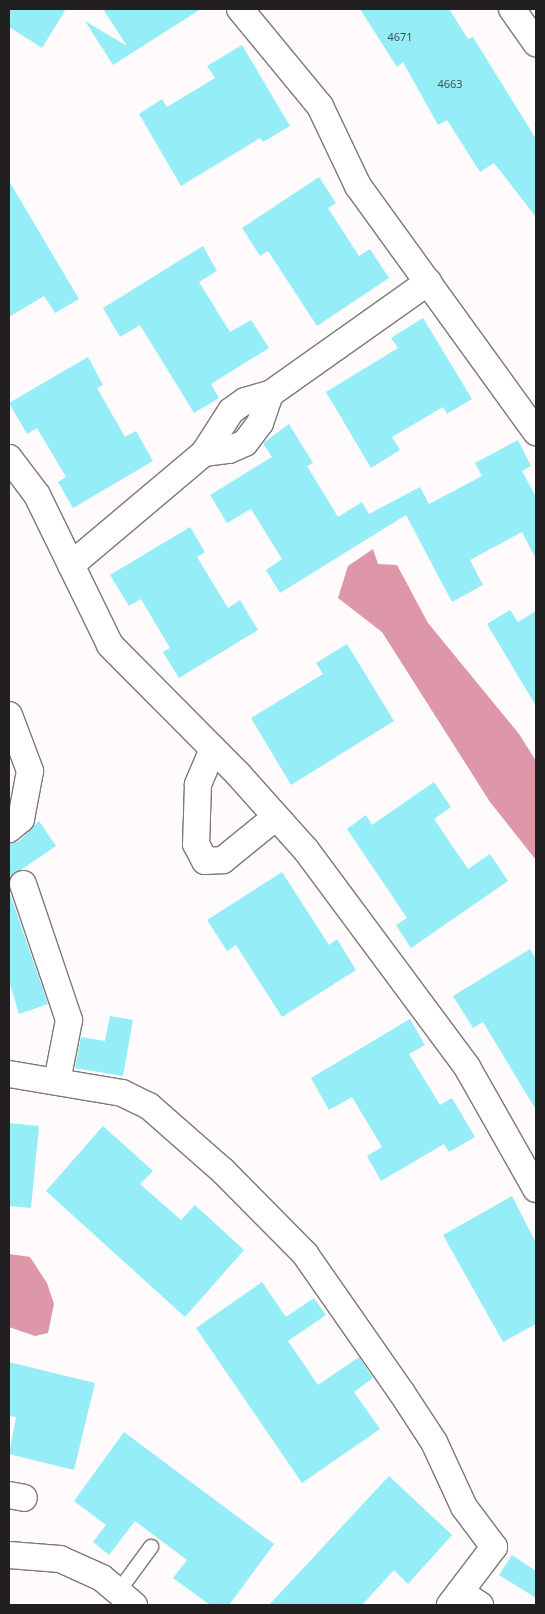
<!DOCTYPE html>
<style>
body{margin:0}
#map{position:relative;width:545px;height:1614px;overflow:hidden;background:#fffafb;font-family:"Noto Sans",sans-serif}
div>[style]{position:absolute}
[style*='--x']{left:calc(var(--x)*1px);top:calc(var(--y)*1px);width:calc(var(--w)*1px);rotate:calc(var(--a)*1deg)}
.water>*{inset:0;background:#dd97a8}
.building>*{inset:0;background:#95edf7}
.roads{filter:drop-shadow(1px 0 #7e7879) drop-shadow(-1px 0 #7e7879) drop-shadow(0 1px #7e7879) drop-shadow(0 -1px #7e7879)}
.lane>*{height:14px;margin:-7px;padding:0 7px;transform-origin:7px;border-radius:7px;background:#fff}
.street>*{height:26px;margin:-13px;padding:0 13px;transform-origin:13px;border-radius:13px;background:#fff}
span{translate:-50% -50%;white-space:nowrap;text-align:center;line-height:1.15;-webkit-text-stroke:5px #fff;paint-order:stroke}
.number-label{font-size:11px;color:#3f5256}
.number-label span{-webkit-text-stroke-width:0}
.frame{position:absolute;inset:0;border:10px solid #221f20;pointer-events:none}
</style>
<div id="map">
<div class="water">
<i style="clip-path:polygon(373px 549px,378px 564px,397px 565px,428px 623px,519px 734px,536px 761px,536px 860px,490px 802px,382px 632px,338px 598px,348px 566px)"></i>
<i style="clip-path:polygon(9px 1254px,30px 1257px,47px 1283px,54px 1304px,48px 1333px,35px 1336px,9px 1327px)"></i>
</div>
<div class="building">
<i style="clip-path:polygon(9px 9px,66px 9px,42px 48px,9px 27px)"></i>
<i style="clip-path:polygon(103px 9px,201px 9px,113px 65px,85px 21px,127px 46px)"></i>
<i style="clip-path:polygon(360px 9px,449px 9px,468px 39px,473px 37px,536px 139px,536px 217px,494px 163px,480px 172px,447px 120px,438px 125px,403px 62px,397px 67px)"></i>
<i style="clip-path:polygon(242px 45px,290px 126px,263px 142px,260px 138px,181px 186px,139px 114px,162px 99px,167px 107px,215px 78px,207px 66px)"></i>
<i style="clip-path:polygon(319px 177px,336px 203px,328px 208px,359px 256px,370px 249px,389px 278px,317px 326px,268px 251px,260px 256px,242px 228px)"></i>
<i style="clip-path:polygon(9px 181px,79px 299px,55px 313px,44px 296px,9px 317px)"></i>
<i style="clip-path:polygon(203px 246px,217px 271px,199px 282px,230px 332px,251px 320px,269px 348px,211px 384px,219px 398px,194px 413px,140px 325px,120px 337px,103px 308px)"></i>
<i style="clip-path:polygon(423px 318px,472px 399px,447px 414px,443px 407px,392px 437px,400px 450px,371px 468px,326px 392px,398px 348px,391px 338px)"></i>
<i style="clip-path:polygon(88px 357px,103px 385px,97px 388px,125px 437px,136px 431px,153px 461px,73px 508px,58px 482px,66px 477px,37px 428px,27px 434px,9px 403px)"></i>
<i style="clip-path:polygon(289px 424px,313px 463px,307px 466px,338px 517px,362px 502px,369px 514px,420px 487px,429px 504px,482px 476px,475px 463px,518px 440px,531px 466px,522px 471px,536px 497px,536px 559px,522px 532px,470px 560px,483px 585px,452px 602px,406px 515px,280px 593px,266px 570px,282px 559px,251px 509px,227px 523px,210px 495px,272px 457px,263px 443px)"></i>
<i style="clip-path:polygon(190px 527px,205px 552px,197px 557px,228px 608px,240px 600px,258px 630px,179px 678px,163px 652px,170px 648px,141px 599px,129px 606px,110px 575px)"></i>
<i style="clip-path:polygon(510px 610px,518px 622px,536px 611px,536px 706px,487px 624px)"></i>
<i style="clip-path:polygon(347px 644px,394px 721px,291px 785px,251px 718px,323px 674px,316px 663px)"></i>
<i style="clip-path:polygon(434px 782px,451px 807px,434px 819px,468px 869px,490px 854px,508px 881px,411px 948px,396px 925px,407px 918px,347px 829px,366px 815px,372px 825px)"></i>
<i style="clip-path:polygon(39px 821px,56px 846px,9px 878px,9px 844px,19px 841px)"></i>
<i style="clip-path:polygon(282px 872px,329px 945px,337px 939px,356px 970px,282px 1017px,236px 945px,227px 951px,207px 920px)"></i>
<i style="clip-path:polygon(9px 891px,48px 1004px,19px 1014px,9px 981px)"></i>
<i style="clip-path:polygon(530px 949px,536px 959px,536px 1110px,483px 1022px,473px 1028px,453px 996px)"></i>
<i style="clip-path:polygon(110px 1016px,133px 1020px,123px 1076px,75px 1068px,81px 1037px,105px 1041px)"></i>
<i style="clip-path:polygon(410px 1019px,425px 1045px,409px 1054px,440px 1105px,452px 1098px,475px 1137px,449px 1152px,444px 1144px,381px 1181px,367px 1156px,382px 1147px,352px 1097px,329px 1110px,311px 1078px)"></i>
<i style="clip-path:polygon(9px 1123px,39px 1126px,31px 1208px,9px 1206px)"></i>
<i style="clip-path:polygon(103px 1126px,153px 1171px,140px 1184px,181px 1220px,195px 1205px,244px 1250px,185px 1317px,46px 1191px)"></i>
<i style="clip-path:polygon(512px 1196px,536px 1243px,536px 1324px,503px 1342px,443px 1235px)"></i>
<i style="clip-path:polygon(262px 1282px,286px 1317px,314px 1298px,326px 1315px,288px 1341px,318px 1385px,359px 1357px,373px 1378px,354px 1392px,380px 1429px,302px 1483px,196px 1328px)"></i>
<i style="clip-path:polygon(9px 1362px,95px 1383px,74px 1470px,9px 1454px,16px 1417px,9px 1416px)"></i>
<i style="clip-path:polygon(124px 1432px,274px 1544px,229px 1605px,210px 1605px,173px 1578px,187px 1560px,135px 1521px,109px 1555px,93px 1542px,106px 1525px,74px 1501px)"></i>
<i style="clip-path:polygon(389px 1476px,452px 1535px,408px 1584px,394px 1570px,362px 1605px,269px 1605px)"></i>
<i style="clip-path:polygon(512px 1555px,536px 1571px,536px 1598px,499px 1575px)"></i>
</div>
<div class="roads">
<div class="lane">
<i style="--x:118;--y:1592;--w:56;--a:-53.7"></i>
</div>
<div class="street">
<i style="--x:240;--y:9;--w:126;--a:50.5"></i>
<i style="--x:320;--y:106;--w:89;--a:64.6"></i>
<i style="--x:358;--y:186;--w:304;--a:54.1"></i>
<i style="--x:512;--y:9;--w:42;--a:54.8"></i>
<i style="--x:204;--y:453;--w:25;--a:-7"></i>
<i style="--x:229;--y:450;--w:17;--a:-24"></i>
<i style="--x:245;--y:443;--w:25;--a:-53"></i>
<i style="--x:260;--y:423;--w:31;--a:-71"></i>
<i style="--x:9;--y:458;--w:46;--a:52.9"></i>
<i style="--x:37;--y:495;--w:167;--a:64"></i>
<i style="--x:110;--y:645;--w:182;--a:45.2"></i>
<i style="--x:238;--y:774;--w:102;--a:48.2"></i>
<i style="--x:306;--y:850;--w:270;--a:53.4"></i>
<i style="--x:467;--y:1067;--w:140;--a:60.5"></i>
<i style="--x:71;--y:565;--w:174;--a:-40.1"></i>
<i style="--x:204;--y:453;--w:50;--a:-57.3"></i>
<i style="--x:231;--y:411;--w:17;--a:-36"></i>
<i style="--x:245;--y:401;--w:26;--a:-16"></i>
<i style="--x:270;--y:394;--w:194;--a:-35.3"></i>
<i style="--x:9;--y:715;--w:60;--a:69.4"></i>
<i style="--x:30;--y:771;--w:49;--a:100.6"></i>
<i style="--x:21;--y:819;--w:16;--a:140"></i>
<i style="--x:213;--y:749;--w:39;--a:113"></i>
<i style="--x:198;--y:785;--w:59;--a:91.9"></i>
<i style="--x:196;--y:844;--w:19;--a:62"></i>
<i style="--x:205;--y:861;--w:18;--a:-3"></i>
<i style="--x:223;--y:860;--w:68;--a:-39.1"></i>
<i style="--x:23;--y:884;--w:144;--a:71.3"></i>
<i style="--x:69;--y:1020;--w:63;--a:101"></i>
<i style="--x:9;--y:1074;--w:115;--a:9.5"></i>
<i style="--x:122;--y:1093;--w:30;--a:26"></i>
<i style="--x:149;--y:1106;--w:98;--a:41.3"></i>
<i style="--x:223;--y:1171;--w:117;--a:45.3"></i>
<i style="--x:305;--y:1254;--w:169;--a:55.1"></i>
<i style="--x:402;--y:1393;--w:59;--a:56.9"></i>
<i style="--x:434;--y:1442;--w:72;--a:65.2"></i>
<i style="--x:464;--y:1507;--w:50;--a:53.1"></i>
<i style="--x:494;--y:1547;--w:73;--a:127.2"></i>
<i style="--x:9;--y:1495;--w:15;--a:11"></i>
<i style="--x:9;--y:1555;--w:51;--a:4.5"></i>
<i style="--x:60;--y:1559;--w:46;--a:24.3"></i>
<i style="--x:102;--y:1578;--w:42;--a:40.2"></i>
<i style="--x:460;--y:1592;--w:24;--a:33"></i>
</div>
</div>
<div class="number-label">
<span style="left:400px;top:37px">4671</span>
<span style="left:450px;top:84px">4663</span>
</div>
<div class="frame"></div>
</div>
